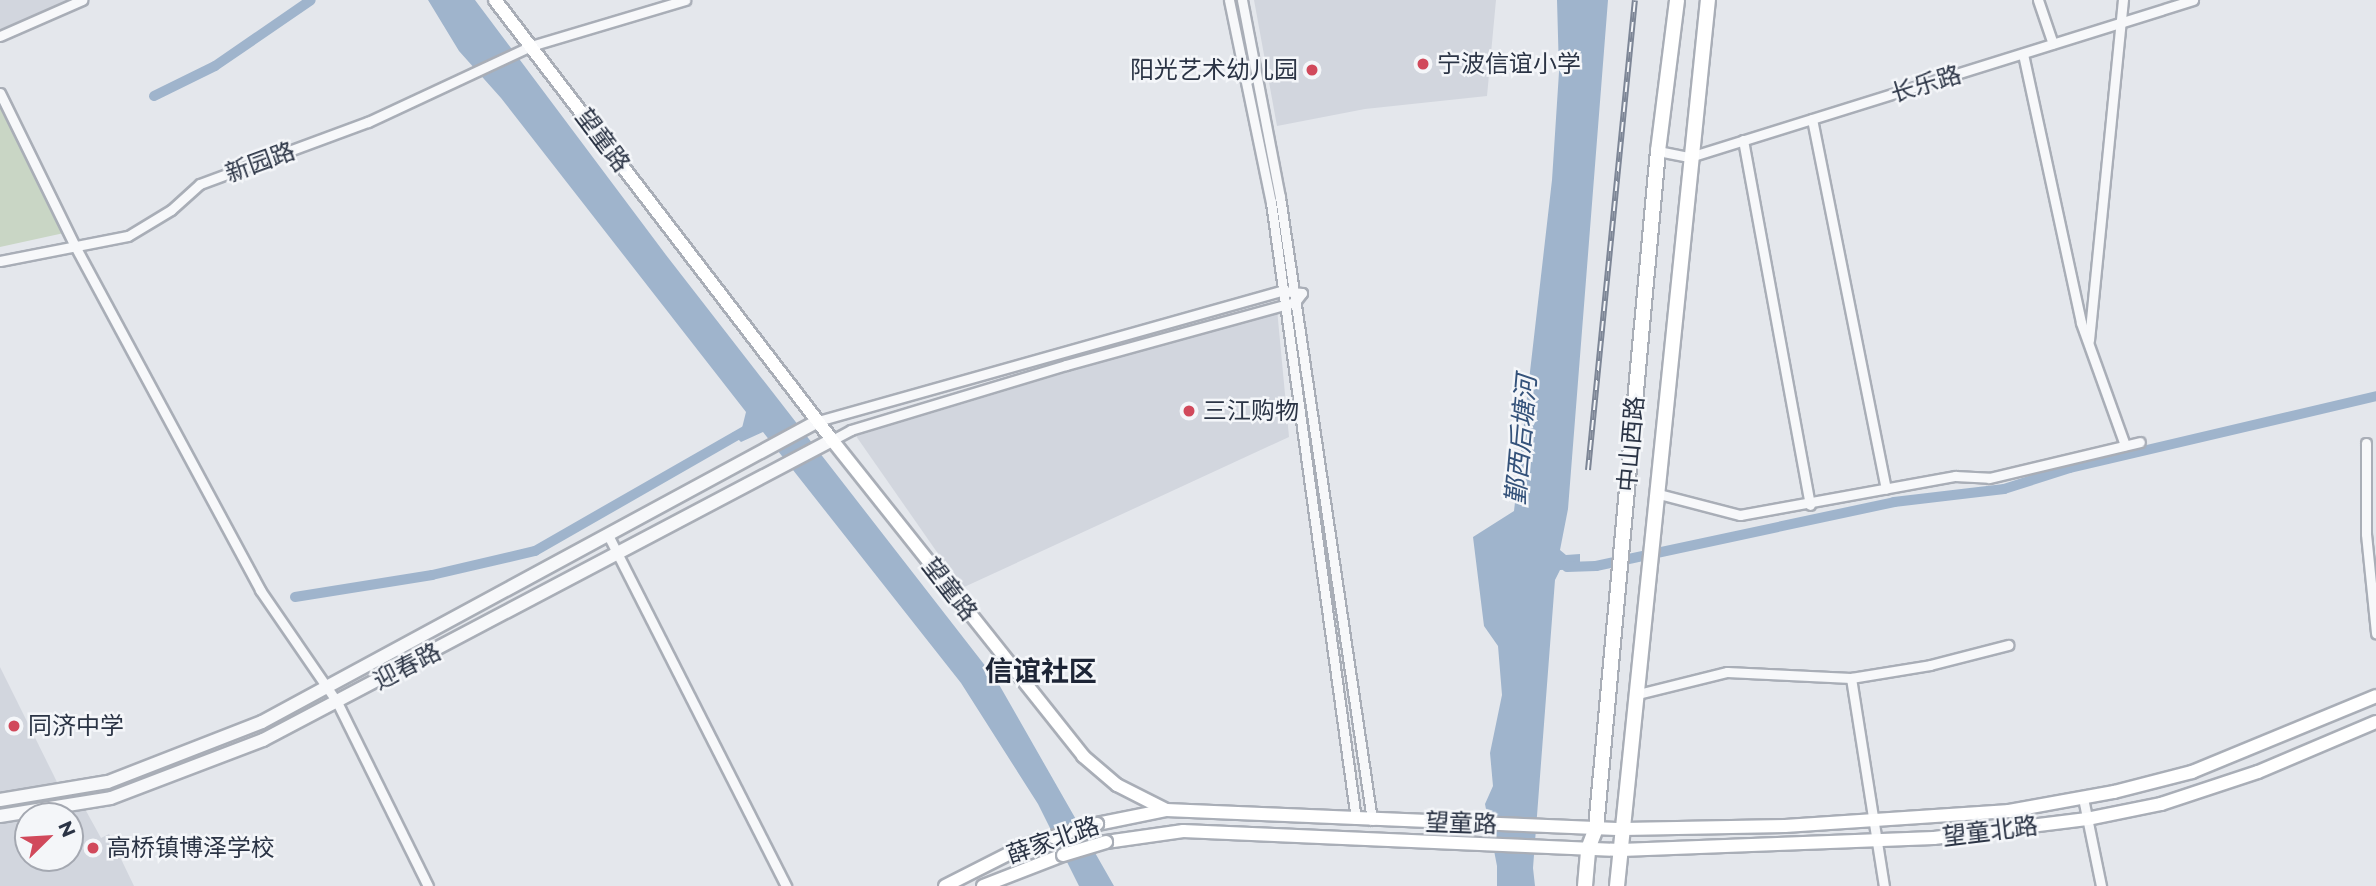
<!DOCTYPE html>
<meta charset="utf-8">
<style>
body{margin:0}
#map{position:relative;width:2376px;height:886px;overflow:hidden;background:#e4e7ec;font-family:Montserrat,"Noto Sans SC",sans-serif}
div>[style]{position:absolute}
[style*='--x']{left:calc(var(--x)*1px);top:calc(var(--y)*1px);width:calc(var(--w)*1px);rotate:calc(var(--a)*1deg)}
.built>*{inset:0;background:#d2d6de}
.green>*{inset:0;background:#c9d6c5}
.water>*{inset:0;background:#9fb4cc}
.canal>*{height:10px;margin:-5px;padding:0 5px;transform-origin:5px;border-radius:5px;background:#9fb4cc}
.roads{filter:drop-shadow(2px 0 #a9aeb7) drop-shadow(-2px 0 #a9aeb7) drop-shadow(0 2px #a9aeb7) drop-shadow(0 -2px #a9aeb7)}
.minor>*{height:9px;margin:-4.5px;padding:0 4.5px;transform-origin:4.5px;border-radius:4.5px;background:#f7f8fa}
.tertiary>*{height:12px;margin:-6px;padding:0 6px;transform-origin:6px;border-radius:6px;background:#f7f8fa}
.secondary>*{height:12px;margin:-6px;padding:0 6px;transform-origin:6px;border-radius:6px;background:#fff}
.primary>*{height:14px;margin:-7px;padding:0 7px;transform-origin:7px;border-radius:7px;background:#fff}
.rail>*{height:6px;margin-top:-3px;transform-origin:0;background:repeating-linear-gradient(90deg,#f4f6f9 0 10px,#7d8696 0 20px);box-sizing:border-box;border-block:2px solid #7d8696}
.bridges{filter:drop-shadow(2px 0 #a9aeb7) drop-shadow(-2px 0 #a9aeb7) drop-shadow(0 2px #a9aeb7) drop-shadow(0 -2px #a9aeb7)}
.secondary-bridge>*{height:12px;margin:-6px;padding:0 6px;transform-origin:6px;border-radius:6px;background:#fff}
.dots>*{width:19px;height:19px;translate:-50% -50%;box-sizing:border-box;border:4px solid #f4f6f9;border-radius:50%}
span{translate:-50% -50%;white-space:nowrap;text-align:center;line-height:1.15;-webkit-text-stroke:5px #f4f6f9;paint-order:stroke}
.poi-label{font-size:24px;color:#2b3445}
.left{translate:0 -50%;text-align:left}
.right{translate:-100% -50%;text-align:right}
.street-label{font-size:24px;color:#2b3445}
.water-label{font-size:26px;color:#34527a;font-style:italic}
.quarter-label{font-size:28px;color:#1d2536;font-weight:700}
.north{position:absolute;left:14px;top:802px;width:70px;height:70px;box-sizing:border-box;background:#f4f6f9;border:2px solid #a4a8b1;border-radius:50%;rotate:66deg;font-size:19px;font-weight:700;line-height:28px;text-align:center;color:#2b3445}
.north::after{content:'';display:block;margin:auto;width:24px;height:32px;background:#d1495b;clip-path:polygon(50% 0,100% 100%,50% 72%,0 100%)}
</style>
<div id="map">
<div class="built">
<i style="clip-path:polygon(0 0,69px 0,70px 1px,0 30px)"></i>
<i style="clip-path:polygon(1254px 0,1496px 0,1487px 96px,1365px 109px,1277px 126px)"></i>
<i style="clip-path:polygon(1277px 309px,1289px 437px,962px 588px,856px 436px)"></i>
<i style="clip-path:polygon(0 667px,58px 784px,0 795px)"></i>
<i style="clip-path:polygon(85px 809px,101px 838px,109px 834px,134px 886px,0 886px,0 823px,28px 819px,28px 858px,70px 858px,70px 816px,43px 816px)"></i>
</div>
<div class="green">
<i style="clip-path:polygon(0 101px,64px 233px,0 247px)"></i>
</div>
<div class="water">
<i style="clip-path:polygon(428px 0,475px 0,666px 255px,997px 681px,1114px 886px,1079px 886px,1038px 804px,961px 683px,763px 432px,741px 442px,732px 433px,742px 428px,746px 412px,501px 98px,459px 51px)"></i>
<i style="clip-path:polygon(1557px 0,1608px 0,1568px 509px,1560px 550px,1566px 555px,1580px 554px,1580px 569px,1560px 570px,1555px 580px,1533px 868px,1535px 886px,1497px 886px,1497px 866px,1485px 804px,1493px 786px,1490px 753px,1502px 695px,1498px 646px,1484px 626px,1473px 537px,1514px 511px,1552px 180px,1559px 72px)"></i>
</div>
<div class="canal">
<i style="--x:154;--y:96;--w:68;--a:-26.2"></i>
<i style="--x:215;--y:66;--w:116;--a:-34.5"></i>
<i style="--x:1567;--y:567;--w:29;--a:-2"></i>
<i style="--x:1596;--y:566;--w:305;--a:-12.1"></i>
<i style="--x:1894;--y:502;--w:111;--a:-6.7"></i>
<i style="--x:2004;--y:489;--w:69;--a:-17.7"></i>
<i style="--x:2070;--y:468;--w:314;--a:-13.2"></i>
<i style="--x:295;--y:597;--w:139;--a:-9.1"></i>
<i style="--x:432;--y:575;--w:106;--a:-13.1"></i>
<i style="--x:535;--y:551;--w:243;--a:-29.8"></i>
</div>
<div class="roads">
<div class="minor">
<i style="--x:1229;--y:0;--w:206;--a:78.3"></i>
<i style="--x:1271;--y:202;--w:623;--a:82.16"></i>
<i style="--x:1242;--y:0;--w:201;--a:79.1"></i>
<i style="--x:1280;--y:197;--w:630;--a:81.6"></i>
<i style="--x:2038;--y:0;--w:46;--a:71.2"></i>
<i style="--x:0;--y:36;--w:90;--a:-23.7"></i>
<i style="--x:2023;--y:54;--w:275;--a:77.8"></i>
<i style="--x:2081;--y:323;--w:130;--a:70.2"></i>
<i style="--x:0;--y:93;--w:170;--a:63.9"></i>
<i style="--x:75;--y:246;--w:391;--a:61.7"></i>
<i style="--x:260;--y:590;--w:136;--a:55.5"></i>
<i style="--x:337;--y:702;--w:205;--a:63.7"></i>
<i style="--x:1812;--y:119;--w:377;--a:78.7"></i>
<i style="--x:1743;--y:140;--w:371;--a:79.6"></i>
<i style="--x:1658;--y:151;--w:33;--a:11"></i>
<i style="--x:1690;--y:157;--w:527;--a:-17.33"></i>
<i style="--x:0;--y:261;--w:130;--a:-11.1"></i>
<i style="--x:128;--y:236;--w:50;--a:-31.2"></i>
<i style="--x:171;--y:210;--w:39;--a:-42"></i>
<i style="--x:200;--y:184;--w:179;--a:-20.3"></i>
<i style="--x:368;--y:122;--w:180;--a:-25"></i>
<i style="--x:531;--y:46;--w:161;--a:-16.6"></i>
<i style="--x:2089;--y:340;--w:342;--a:-84.3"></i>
<i style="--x:818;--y:421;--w:482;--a:-15.7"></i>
<i style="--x:1282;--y:291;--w:20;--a:6"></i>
<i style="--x:1302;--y:293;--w:11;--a:128"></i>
<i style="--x:1295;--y:302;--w:238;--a:164.6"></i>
<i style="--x:1066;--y:365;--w:225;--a:163.2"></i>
<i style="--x:851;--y:430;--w:21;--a:152"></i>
<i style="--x:2366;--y:443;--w:91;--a:90"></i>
<i style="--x:2366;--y:534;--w:100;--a:84.2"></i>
<i style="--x:1655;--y:493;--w:88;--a:14.5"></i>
<i style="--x:1740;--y:515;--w:219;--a:-10.3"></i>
<i style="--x:1955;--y:476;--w:34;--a:3"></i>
<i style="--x:1989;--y:478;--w:155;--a:-13.4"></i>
<i style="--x:608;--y:535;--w:394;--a:63.1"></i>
<i style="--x:1851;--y:678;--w:211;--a:81"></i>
<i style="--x:1634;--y:695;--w:96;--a:-13.9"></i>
<i style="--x:1727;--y:672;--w:124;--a:2.8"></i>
<i style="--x:1851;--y:678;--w:80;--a:-9.3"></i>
<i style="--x:1930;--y:665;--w:81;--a:-14.4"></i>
<i style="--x:2083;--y:798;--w:90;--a:78.4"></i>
</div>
<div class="tertiary">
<i style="--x:0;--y:800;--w:109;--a:-9.5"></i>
<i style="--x:108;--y:782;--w:165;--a:-21.3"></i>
<i style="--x:262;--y:722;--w:632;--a:-28.43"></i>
<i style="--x:0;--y:816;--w:112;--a:-9.2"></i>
<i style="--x:111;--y:798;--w:163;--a:-20.9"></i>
<i style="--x:263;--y:740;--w:643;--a:-27.8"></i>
</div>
<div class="secondary">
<i style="--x:495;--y:0;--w:554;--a:52.55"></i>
<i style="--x:832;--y:440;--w:404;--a:51.5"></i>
<i style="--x:1083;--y:756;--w:45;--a:40.5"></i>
<i style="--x:1117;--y:785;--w:55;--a:27"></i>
<i style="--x:1166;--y:810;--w:457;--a:2.4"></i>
<i style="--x:1623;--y:829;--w:162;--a:-1.1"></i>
<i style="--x:1785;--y:826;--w:225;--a:-3.8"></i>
<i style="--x:2009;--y:811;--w:107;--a:-10.3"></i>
<i style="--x:2114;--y:792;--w:81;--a:-14.4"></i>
<i style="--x:2192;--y:772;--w:199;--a:-22.4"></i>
<i style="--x:1097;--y:824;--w:70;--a:-11.5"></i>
<i style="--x:1106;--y:842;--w:78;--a:-8.1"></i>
<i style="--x:1183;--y:831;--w:438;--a:2.5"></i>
<i style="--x:1621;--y:850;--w:313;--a:-2.2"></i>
<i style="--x:1934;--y:838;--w:154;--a:-7.1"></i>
<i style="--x:2087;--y:819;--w:76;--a:-11.5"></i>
<i style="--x:2161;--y:804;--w:102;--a:-18.3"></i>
<i style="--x:2258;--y:772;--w:128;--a:-23"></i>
<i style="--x:945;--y:886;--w:91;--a:-26.8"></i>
<i style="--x:1026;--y:845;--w:28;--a:-17"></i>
<i style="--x:983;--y:886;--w:86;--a:-21.2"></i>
</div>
<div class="primary">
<i style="--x:1585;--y:886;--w:37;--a:-85"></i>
<i style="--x:1588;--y:849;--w:22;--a:-69"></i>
<i style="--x:1596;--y:828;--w:680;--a:-84.77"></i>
<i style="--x:1658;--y:151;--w:152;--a:-82.8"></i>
<i style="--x:1617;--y:886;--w:891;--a:-84.14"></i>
</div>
</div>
<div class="rail">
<i style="--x:1588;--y:470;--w:472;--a:-84.3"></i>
</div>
<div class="bridges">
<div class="secondary-bridge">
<i style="--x:1053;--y:837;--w:46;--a:-16.5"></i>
<i style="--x:1063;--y:855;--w:45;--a:-16.8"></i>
</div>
</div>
<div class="dots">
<i style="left:1423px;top:64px;background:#d1495b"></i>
<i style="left:1312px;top:70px;background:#d1495b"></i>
<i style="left:1189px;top:411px;background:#d1495b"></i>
<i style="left:14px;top:726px;background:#d1495b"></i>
<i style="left:93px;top:848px;background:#d1495b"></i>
</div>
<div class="poi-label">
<span class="left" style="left:1437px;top:64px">宁波信谊小学</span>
<span class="right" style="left:1298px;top:70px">阳光艺术幼儿园</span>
<span class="left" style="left:1203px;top:411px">三江购物</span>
<span class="left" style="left:28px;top:726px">同济中学</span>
<span class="left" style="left:107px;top:848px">高桥镇博泽学校</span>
</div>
<div class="street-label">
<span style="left:1926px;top:84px;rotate:-17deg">长乐路</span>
<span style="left:603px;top:140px;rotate:53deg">望童路</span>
<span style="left:260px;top:162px;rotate:-20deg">新园路</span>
<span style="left:1631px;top:444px;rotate:-85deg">中山西路</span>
<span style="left:950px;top:589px;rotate:52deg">望童路</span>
<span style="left:407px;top:666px;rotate:-27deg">迎春路</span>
<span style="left:1461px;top:823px;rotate:2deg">望童路</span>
<span style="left:1990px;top:831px;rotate:-7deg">望童北路</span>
<span style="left:1053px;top:840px;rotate:-19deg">薛家北路</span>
</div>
<div class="water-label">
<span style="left:1522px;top:440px;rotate:-85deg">鄞西后塘河</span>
</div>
<div class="quarter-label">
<span style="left:1041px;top:671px">信谊社区</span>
</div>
<div class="north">N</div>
</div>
